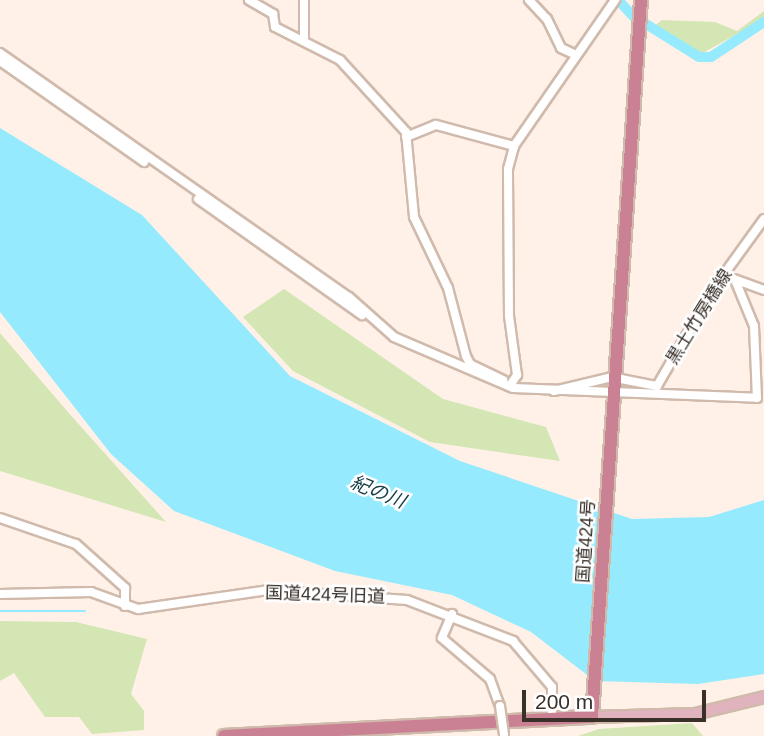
<!DOCTYPE html>
<meta charset="utf-8">
<style>
body{margin:0}
#map{position:relative;width:764px;height:736px;overflow:hidden;background:#fff1e8;font-family:Helvetica,"Noto Sans JP",sans-serif}
div>[style]{position:absolute}
[style*='--x']{left:calc(var(--x)*1px);top:calc(var(--y)*1px);width:calc(var(--w)*1px);rotate:calc(var(--a)*1deg)}
.green>*{inset:0;background:#d3e6b4}
.water>*{inset:0;background:#96eafe}
.stream>*{height:2px;margin:-1px;padding:0 1px;transform-origin:1px;border-radius:1px;background:#96eafe}
.river>*{height:10px;margin:-5px;padding:0 5px;transform-origin:5px;border-radius:5px;background:#96eafe}
.roads{filter:drop-shadow(2px 0 #d0baac) drop-shadow(-2px 0 #d0baac) drop-shadow(0 2px #d0baac) drop-shadow(0 -2px #d0baac)}
.minor>*{height:8px;margin:-4px;padding:0 4px;transform-origin:4px;border-radius:4px;background:#fff}
.major>*{height:10px;margin:-5px;padding:0 5px;transform-origin:5px;border-radius:5px;background:#e0b3bf}
.highway>*{height:12px;margin:-6px;padding:0 6px;transform-origin:6px;border-radius:6px;background:#cb8194}
.bridges{filter:drop-shadow(2px 0 #d0baac) drop-shadow(-2px 0 #d0baac) drop-shadow(0 2px #d0baac) drop-shadow(0 -2px #d0baac)}
.minor-bridge>*{height:8px;margin:-4px;padding:0 4px;transform-origin:4px;border-radius:4px;background:#fff}
span{translate:-50% -50%;white-space:nowrap;text-align:center;line-height:1.15;-webkit-text-stroke:5px #fff;paint-order:stroke}
.street-label{font-size:18px;color:#39302a}
.water-label{font-size:19px;color:#163e46;font-style:italic}
.scale{position:absolute;left:522px;top:690px;width:184px;height:32px;box-sizing:border-box;border:4px solid #39302a;border-top:0;padding-left:9px;font-size:21px;line-height:24px;white-space:nowrap;color:#39302a;-webkit-text-stroke:5px #fff;paint-order:stroke}
</style>
<div id="map">
<div class="green">
<i style="clip-path:polygon(764px 11px,764px 19px,701px 54px,654px 26px,662px 20px,715px 22px,737px 31px)"></i>
<i style="clip-path:polygon(284px 289px,443px 399px,546px 427px,560px 461px,430px 442px,293px 371px,243px 317px)"></i>
<i style="clip-path:polygon(0 333px,67px 411px,166px 522px,0 471px)"></i>
<i style="clip-path:polygon(0 621px,76px 622px,147px 639px,131px 694px,144px 711px,144px 730px,92px 734px,79px 717px,45px 717px,14px 673px,0 681px)"></i>
<i style="clip-path:polygon(692px 723px,703px 736px,578px 736px,599px 729px)"></i>
</div>
<div class="water">
<i style="clip-path:polygon(0 128px,142px 215px,290px 376px,460px 461px,632px 519px,709px 517px,764px 500px,764px 674px,698px 684px,595px 681px,531px 632px,452px 595px,335px 571px,174px 511px,111px 454px,0 312px)"></i>
</div>
<div class="stream">
<i style="--x:0;--y:611;--w:85;--a:0"></i>
</div>
<div class="river">
<i style="--x:618;--y:0;--w:22;--a:47"></i>
<i style="--x:646;--y:24;--w:62;--a:31.9"></i>
<i style="--x:699;--y:57;--w:12;--a:0"></i>
<i style="--x:711;--y:57;--w:64;--a:-33.4"></i>
</div>
<div class="roads">
<div class="minor">
<i style="--x:249;--y:0;--w:28;--a:30"></i>
<i style="--x:273;--y:14;--w:13;--a:81"></i>
<i style="--x:275;--y:27;--w:73;--a:26.9"></i>
<i style="--x:340;--y:60;--w:98;--a:47.5"></i>
<i style="--x:406;--y:132;--w:85;--a:84.6"></i>
<i style="--x:414;--y:217;--w:79;--a:64.4"></i>
<i style="--x:448;--y:288;--w:70;--a:75.2"></i>
<i style="--x:466;--y:356;--w:9;--a:63"></i>
<i style="--x:470;--y:364;--w:37;--a:26"></i>
<i style="--x:529;--y:0;--w:26;--a:47"></i>
<i style="--x:547;--y:19;--w:32;--a:64"></i>
<i style="--x:561;--y:48;--w:14;--a:25"></i>
<i style="--x:304;--y:38;--w:38;--a:-90"></i>
<i style="--x:0;--y:53;--w:426;--a:35"></i>
<i style="--x:349;--y:297;--w:60;--a:41.6"></i>
<i style="--x:394;--y:337;--w:129;--a:23.2"></i>
<i style="--x:513;--y:388;--w:244;--a:2.3"></i>
<i style="--x:757;--y:398;--w:72;--a:-92.4"></i>
<i style="--x:754;--y:326;--w:50;--a:-112.4"></i>
<i style="--x:0;--y:61;--w:176;--a:35"></i>
<i style="--x:406;--y:137;--w:32;--a:-22"></i>
<i style="--x:436;--y:125;--w:81;--a:15.1"></i>
<i style="--x:198;--y:199;--w:201;--a:35.3"></i>
<i style="--x:734;--y:279;--w:32;--a:20"></i>
<i style="--x:621;--y:379;--w:37;--a:11"></i>
<i style="--x:511;--y:384;--w:11;--a:-56"></i>
<i style="--x:517;--y:375;--w:60;--a:-97.7"></i>
<i style="--x:509;--y:316;--w:147;--a:-90.4"></i>
<i style="--x:508;--y:169;--w:24;--a:-75"></i>
<i style="--x:514;--y:146;--w:178;--a:-55.3"></i>
<i style="--x:657;--y:386;--w:113;--a:-59.8"></i>
<i style="--x:714;--y:288;--w:85;--a:-54.1"></i>
<i style="--x:554;--y:391;--w:56;--a:-13.5"></i>
<i style="--x:0;--y:518;--w:80;--a:18.9"></i>
<i style="--x:76;--y:544;--w:66;--a:41.9"></i>
<i style="--x:125;--y:588;--w:18;--a:90"></i>
<i style="--x:0;--y:594;--w:91;--a:-1.3"></i>
<i style="--x:91;--y:592;--w:50;--a:19.9"></i>
<i style="--x:138;--y:609;--w:131;--a:-8.3"></i>
<i style="--x:268;--y:590;--w:139;--a:4.1"></i>
<i style="--x:407;--y:600;--w:114;--a:21.1"></i>
<i style="--x:513;--y:641;--w:60;--a:49.7"></i>
<i style="--x:552;--y:687;--w:31;--a:90"></i>
<i style="--x:452;--y:614;--w:26;--a:113"></i>
<i style="--x:442;--y:638;--w:63;--a:40.5"></i>
<i style="--x:490;--y:679;--w:29;--a:70"></i>
</div>
<div class="major">
<i style="--x:592;--y:717;--w:103;--a:-1.7"></i>
<i style="--x:695;--y:714;--w:71;--a:-13.8"></i>
</div>
<div class="highway">
<i style="--x:224;--y:736;--w:368;--a:-3"></i>
<i style="--x:592;--y:717;--w:719;--a:-86.09"></i>
</div>
</div>
<div class="bridges">
<div class="minor-bridge">
<i style="--x:500;--y:706;--w:29;--a:82"></i>
</div>
</div>
<div class="street-label">
<span style="left:699px;top:317px;rotate:-58deg">黒土竹房橋線</span>
<span style="left:586px;top:541px;rotate:-86deg">国道424号</span>
<span style="left:325px;top:595px;rotate:2deg">国道424号旧道</span>
</div>
<div class="water-label">
<span style="left:378px;top:492px;rotate:22deg">紀の川</span>
</div>
<div class="scale">200 m</div>
</div>
